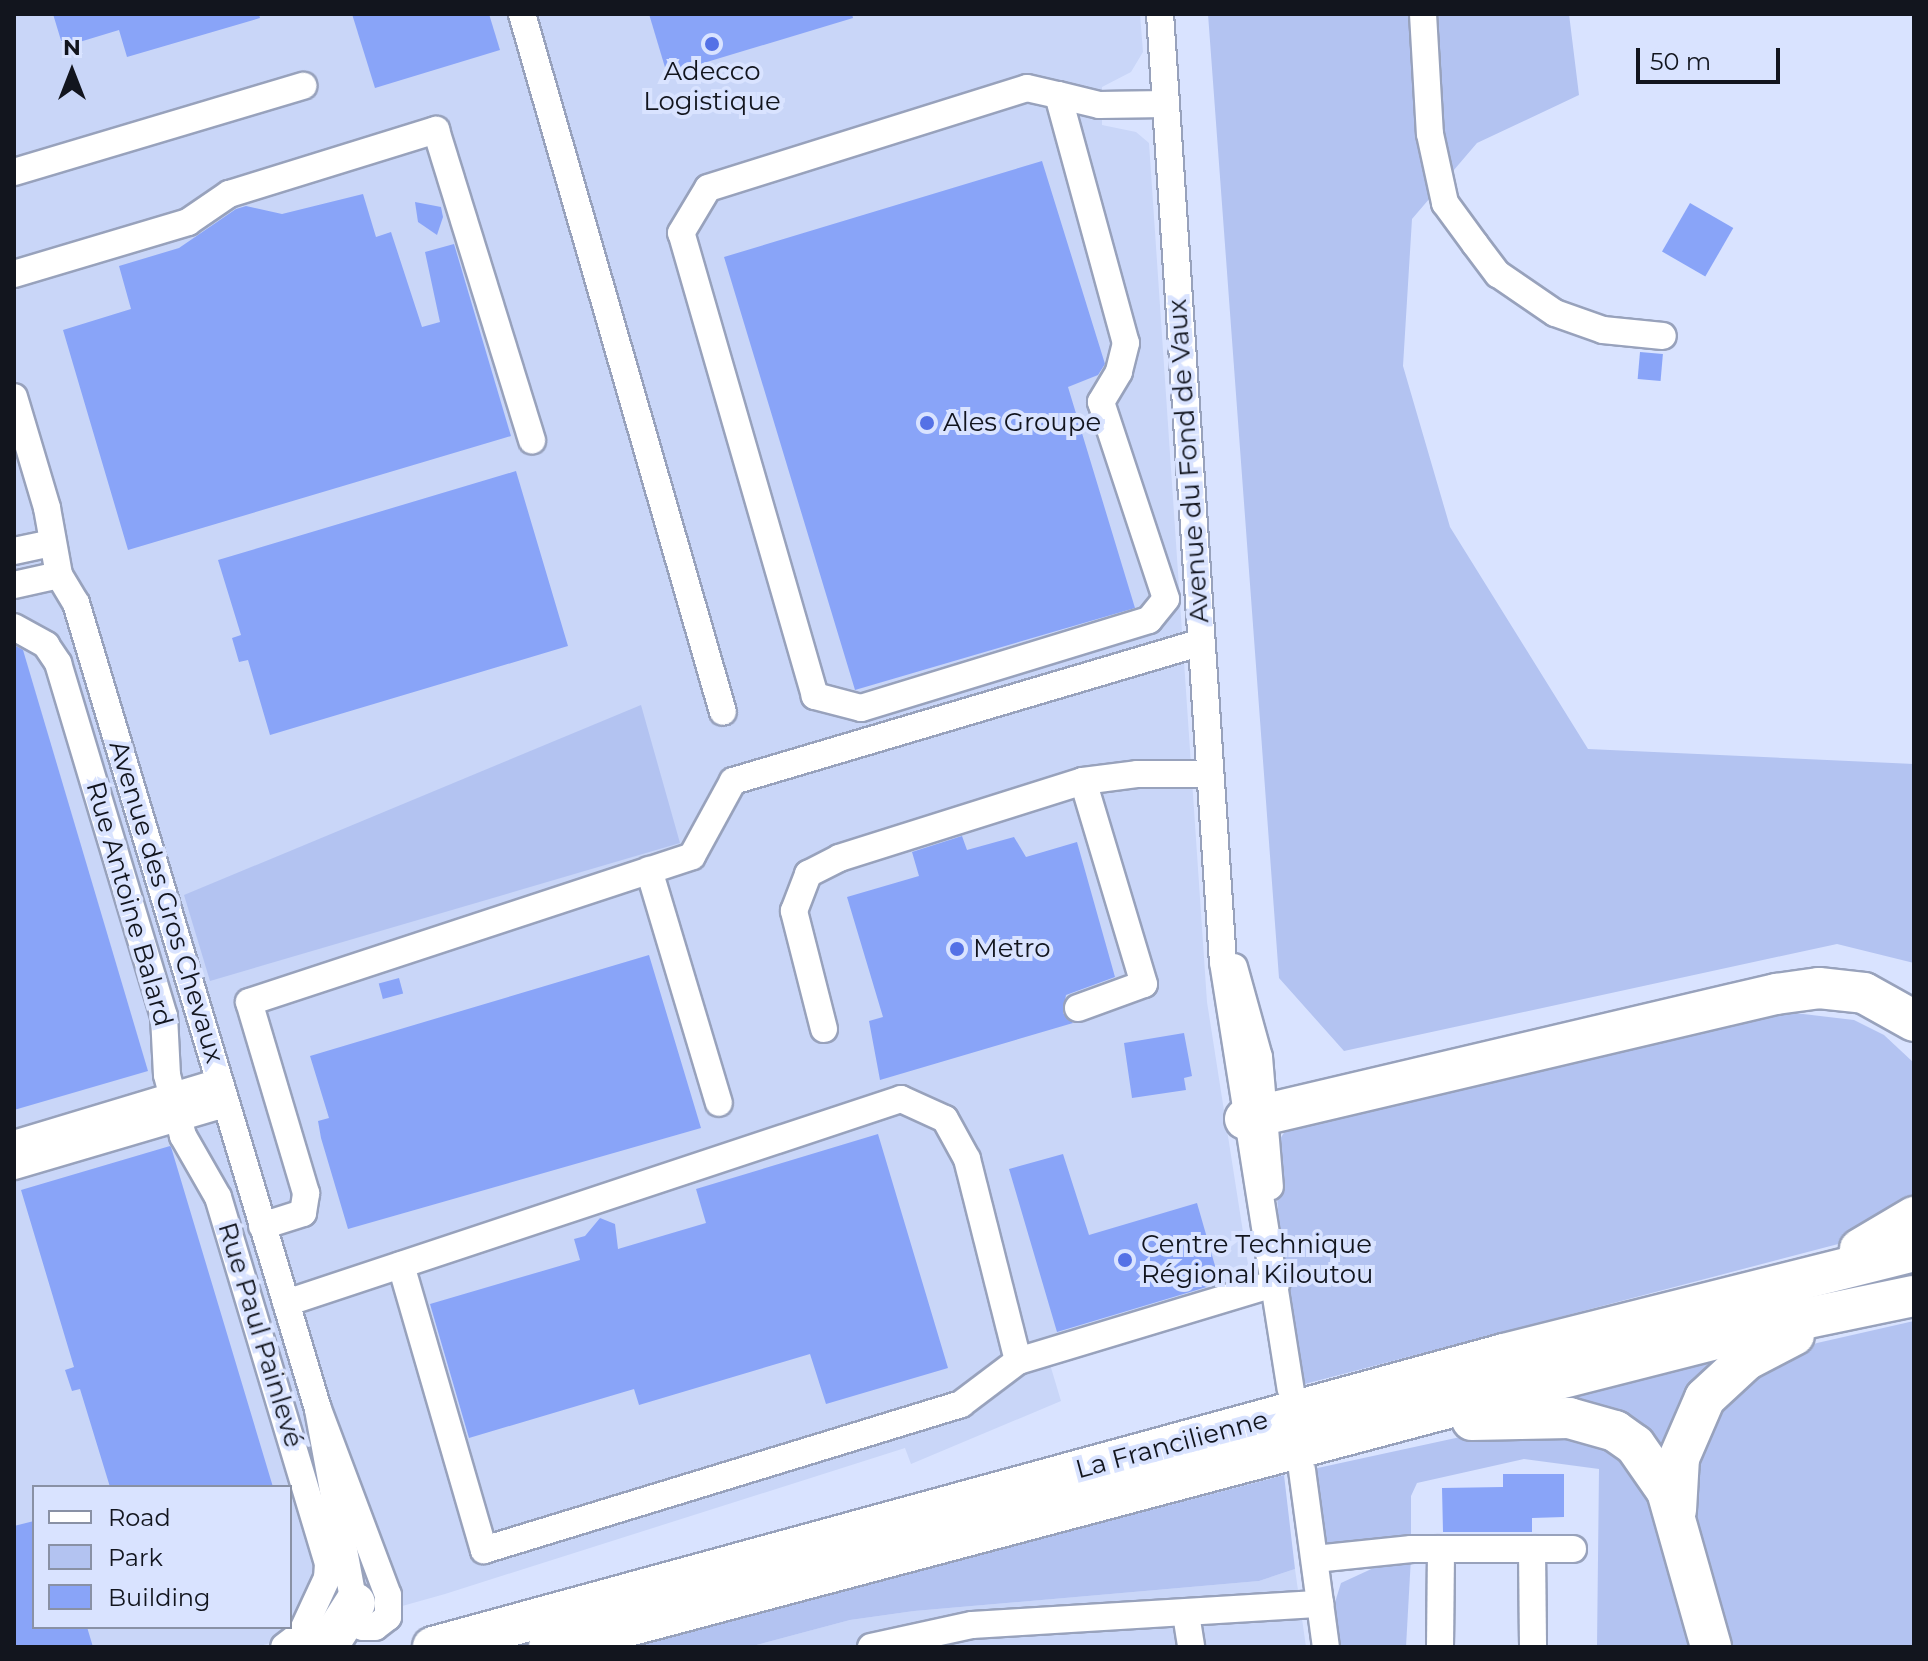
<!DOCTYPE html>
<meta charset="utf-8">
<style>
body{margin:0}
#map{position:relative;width:1928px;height:1661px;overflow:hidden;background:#d9e3ff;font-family:Montserrat,sans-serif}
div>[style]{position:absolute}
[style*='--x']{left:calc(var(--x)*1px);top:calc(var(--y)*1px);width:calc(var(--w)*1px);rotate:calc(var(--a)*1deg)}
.built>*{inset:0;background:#c9d6f8}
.green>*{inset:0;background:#b3c3f1}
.building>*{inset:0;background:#89a4f8;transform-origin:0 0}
.roads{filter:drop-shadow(2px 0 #98a2bc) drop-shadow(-2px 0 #98a2bc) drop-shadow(0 2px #98a2bc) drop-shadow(0 -2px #98a2bc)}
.minor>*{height:26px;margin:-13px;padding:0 13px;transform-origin:13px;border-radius:13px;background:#fff}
.highway>*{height:40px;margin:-20px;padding:0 20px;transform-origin:20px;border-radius:20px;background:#fff}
.dots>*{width:22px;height:22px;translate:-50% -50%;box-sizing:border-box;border:4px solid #d9e3ff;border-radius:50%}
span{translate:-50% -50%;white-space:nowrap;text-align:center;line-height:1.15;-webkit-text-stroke:8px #d9e3ff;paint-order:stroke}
.poi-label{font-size:26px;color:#12151e}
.left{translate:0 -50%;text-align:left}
.street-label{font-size:26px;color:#12151e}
.frame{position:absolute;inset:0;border:16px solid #12151e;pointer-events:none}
.legend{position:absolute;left:32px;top:1485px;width:260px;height:144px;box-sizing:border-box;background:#d9e3ff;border:2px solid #8991a5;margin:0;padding:10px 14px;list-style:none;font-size:24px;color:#12151e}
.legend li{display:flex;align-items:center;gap:16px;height:40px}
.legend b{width:40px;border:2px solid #8991a5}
.north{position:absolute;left:32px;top:32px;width:80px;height:80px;-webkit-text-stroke:6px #d9e3ff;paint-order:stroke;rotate:0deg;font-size:22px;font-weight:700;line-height:32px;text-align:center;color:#12151e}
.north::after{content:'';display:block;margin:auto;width:28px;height:36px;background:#12151e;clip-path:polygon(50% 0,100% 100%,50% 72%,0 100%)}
.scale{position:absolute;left:1636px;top:48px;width:144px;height:36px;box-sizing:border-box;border:4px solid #12151e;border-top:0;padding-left:10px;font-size:24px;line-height:28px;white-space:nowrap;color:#12151e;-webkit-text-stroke:6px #d9e3ff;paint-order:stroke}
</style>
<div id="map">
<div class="built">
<i style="clip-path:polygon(evenodd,14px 14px,1140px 14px,1143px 52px,1131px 72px,1102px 87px,1102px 125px,1136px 132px,1149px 143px,1207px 1002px,1248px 1264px,1234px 1282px,1043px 1341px,1061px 1401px,911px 1464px,905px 1448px,445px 1594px,256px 1647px,14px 1647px,14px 14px,34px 1487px,290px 1487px,290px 1627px,34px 1627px,34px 1487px)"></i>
<i style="clip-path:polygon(1295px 1569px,1306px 1647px,749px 1647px,850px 1620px,914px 1611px,1259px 1581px)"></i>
</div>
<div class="green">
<i style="clip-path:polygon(1208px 14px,1569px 14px,1579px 95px,1477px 143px,1412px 219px,1403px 366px,1450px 527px,1588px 749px,1914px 764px,1914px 963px,1837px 944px,1344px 1051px,1279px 978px)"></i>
<i style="clip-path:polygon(641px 705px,680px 843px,210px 981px,184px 895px)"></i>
<i style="clip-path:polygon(1777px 1011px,1854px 1020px,1884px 1035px,1914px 1063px,1914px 1199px,1883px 1227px,1842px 1243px,1301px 1385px,1279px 1238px,1275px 1147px,1287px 1128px)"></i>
<i style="clip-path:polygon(1914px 1321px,1914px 1647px,1722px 1647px,1683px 1509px,1697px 1432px,1760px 1364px,1817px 1343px)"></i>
<i style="clip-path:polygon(1725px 1357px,1668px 1460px,1548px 1401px)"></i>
<i style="clip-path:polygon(1556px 1424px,1641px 1465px,1699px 1647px,1597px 1647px,1599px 1469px,1524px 1459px,1417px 1483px,1411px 1496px,1411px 1543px,1340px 1551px,1326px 1542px,1313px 1469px,1511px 1426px)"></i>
<i style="clip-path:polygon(1284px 1475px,1295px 1569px,1259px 1581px,914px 1611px,850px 1620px,749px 1647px,629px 1647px)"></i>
<i style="clip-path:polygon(1411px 1557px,1406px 1647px,1336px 1647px,1332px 1612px,1341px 1583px,1393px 1559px)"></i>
</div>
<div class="building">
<i style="clip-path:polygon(53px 14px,259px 14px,260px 18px,127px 57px,119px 30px,63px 47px)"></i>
<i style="clip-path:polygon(352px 14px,489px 14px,500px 50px,375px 88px)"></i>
<i style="clip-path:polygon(649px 14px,852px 14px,853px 18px,667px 74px)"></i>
<i style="clip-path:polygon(1042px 161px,1105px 364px,1098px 375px,1068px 387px,1135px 608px,855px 690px,724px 257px)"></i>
<i style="clip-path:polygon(363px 194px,376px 237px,391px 232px,422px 327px,440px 322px,425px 252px,454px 244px,511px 436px,128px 550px,63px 330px,131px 309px,119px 266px,179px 248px,236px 209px,246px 206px,282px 214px)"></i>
<i style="clip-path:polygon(415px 202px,441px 207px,443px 217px,437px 235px,418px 222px)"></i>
<i style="left:1690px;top:203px;width:50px;height:56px;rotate:30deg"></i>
<i style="left:1640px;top:352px;width:23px;height:27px;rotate:5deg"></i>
<i style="clip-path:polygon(516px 471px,568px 646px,270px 735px,248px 660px,239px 662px,232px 638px,241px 635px,218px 560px)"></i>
<i style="clip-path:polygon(14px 645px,23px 650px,148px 1071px,14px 1110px)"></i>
<i style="clip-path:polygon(962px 836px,967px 850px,1014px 837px,1026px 857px,1077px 842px,1115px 977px,1066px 995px,1063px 1013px,1073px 1023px,880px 1080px,869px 1021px,883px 1017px,847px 897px,919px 876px,912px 852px)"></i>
<i style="clip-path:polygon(649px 955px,701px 1128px,348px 1229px,321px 1138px,318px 1121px,329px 1118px,310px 1056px)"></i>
<i style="left:399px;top:978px;width:16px;height:21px;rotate:75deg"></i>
<i style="clip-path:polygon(1184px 1033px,1192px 1076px,1184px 1078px,1186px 1090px,1132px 1098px,1124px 1043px)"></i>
<i style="clip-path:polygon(878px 1134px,948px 1368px,826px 1404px,810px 1354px,639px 1405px,634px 1389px,469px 1438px,430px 1304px,580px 1260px,574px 1239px,585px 1236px,600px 1218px,615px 1224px,618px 1249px,706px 1223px,696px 1189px)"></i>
<i style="clip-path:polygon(170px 1146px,171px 1147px,273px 1487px,110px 1487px,80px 1389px,72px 1391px,65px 1370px,74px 1367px,21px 1190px)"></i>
<i style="clip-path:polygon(1063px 1154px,1089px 1235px,1197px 1203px,1220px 1283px,1057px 1332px,1009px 1169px)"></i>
<i style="clip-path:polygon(1503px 1474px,1564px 1474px,1564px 1517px,1532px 1518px,1532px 1532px,1443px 1532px,1442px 1488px,1503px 1487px)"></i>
<i style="clip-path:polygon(34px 1521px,34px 1627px,87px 1627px,93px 1647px,14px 1647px,14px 1526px)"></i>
</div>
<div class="roads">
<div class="minor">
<i style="--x:522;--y:14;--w:726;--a:73.94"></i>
<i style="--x:1160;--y:14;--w:950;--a:86.2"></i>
<i style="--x:1223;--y:962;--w:432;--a:81"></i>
<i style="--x:1423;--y:14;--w:120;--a:86.7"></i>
<i style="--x:1430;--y:134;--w:71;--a:77.7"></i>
<i style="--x:1445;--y:203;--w:51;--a:53.8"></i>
<i style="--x:1475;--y:244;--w:38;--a:53"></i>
<i style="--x:1498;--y:274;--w:69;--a:34.4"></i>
<i style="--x:1555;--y:313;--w:51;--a:19.5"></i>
<i style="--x:1603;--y:330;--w:60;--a:5.7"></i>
<i style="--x:1058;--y:95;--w:257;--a:74.7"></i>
<i style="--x:1126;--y:343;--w:30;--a:104"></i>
<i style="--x:1119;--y:372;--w:35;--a:121"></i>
<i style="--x:1101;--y:402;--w:207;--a:71.7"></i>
<i style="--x:1166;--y:599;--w:27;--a:129"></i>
<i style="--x:1149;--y:620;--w:301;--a:163"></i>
<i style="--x:861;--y:708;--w:48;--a:-165.4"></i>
<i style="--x:815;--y:696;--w:482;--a:-106.1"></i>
<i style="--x:681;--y:233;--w:52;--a:-59"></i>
<i style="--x:708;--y:188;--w:334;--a:-17.4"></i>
<i style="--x:1027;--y:88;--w:32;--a:13"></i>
<i style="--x:1058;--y:95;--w:42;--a:13.7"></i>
<i style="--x:1099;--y:105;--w:67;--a:-0.9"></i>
<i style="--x:14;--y:172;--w:302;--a:-16.6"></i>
<i style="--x:14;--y:274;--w:182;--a:-16.6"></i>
<i style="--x:188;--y:222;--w:50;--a:-34.3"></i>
<i style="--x:229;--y:194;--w:217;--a:-17.2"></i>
<i style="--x:436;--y:130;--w:325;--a:72.8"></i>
<i style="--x:14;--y:397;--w:116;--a:73.4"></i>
<i style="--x:47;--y:508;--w:68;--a:79.8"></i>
<i style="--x:59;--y:575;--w:33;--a:59"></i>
<i style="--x:76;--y:603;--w:842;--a:73.29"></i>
<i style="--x:14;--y:551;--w:38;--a:-12"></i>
<i style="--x:14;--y:585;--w:46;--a:-12.5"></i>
<i style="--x:14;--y:627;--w:37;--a:29"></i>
<i style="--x:46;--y:645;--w:22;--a:56"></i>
<i style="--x:58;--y:663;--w:369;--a:73.3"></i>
<i style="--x:164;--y:1016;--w:59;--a:87.1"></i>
<i style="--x:167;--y:1075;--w:63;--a:75.3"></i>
<i style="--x:183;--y:1136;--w:70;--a:60.2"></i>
<i style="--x:218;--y:1197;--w:383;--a:73.3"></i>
<i style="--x:328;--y:1564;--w:14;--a:94"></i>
<i style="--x:327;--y:1578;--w:62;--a:114.9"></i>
<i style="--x:301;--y:1634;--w:21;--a:143"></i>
<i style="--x:649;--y:870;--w:243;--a:73.3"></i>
<i style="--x:1234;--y:967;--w:93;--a:74.5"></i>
<i style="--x:1259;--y:1057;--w:130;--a:85.2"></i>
<i style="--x:1078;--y:1008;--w:70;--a:-20"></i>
<i style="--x:1144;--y:984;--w:212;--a:-106.7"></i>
<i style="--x:824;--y:1029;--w:122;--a:-104.3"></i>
<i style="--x:794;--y:911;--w:40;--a:-69"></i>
<i style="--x:808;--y:874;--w:35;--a:-27"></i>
<i style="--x:839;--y:858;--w:256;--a:-17.5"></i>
<i style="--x:1083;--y:781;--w:54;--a:-7.4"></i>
<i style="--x:1137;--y:774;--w:73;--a:0"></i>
<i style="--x:14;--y:1144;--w:214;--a:-16.8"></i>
<i style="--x:14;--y:1166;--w:220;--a:-16.4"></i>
<i style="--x:262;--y:1226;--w:43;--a:-17.6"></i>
<i style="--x:303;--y:1213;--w:20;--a:-81"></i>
<i style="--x:306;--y:1193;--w:199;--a:-106.6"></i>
<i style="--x:249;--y:1002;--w:466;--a:-18.2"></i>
<i style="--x:692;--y:856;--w:85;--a:-61.3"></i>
<i style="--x:733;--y:781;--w:488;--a:-16.5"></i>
<i style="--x:401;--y:1265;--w:297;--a:73.8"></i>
<i style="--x:484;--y:1550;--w:499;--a:-17"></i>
<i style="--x:961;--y:1404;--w:71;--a:-37"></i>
<i style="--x:286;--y:1303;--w:648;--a:-18.35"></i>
<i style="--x:901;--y:1099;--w:48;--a:24.4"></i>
<i style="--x:945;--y:1119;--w:46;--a:61.2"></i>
<i style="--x:967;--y:1159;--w:208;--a:75.8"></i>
<i style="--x:1018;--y:1361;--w:270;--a:-16.8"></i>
<i style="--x:318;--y:1409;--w:199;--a:69.4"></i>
<i style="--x:388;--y:1595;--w:22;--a:90"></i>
<i style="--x:388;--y:1617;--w:16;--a:142"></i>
<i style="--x:375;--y:1627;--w:12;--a:180"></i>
<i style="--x:363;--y:1627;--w:9;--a:-131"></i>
<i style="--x:357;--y:1620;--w:215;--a:-100.5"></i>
<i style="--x:1302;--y:1470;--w:179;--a:82.3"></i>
<i style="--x:1532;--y:1549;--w:98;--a:89.4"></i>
<i style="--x:1315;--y:1559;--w:97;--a:-5.9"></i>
<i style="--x:1411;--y:1549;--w:162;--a:0"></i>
<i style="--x:1186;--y:1614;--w:33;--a:81"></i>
<i style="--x:871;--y:1647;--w:103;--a:-12.3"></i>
<i style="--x:972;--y:1625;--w:349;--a:-3.5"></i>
<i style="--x:1440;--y:1647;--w:98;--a:-89.4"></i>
</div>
<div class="highway">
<i style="--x:1245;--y:1119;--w:546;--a:-13.25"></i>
<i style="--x:1776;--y:994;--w:43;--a:-7.9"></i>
<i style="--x:1819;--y:988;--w:45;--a:6.3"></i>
<i style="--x:1864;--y:993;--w:57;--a:29.2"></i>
<i style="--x:1860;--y:1249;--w:63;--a:-30.7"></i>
<i style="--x:1472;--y:1420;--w:97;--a:-1.2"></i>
<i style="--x:1569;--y:1418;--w:48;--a:15.8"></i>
<i style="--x:1615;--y:1431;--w:24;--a:35"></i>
<i style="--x:1635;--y:1445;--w:56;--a:55.2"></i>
<i style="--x:1667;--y:1491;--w:162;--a:74.2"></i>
<i style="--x:1676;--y:1510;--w:52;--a:-86.7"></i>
<i style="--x:1679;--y:1458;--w:65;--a:-66.6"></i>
<i style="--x:1705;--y:1398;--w:56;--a:-42.8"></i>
<i style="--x:1746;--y:1360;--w:54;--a:-27.5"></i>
<i style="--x:327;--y:1647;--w:52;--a:-57.5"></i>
<i style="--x:433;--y:1647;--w:1110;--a:-15.3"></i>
<i style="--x:1504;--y:1354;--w:423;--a:-14.1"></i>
<i style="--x:549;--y:1647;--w:992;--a:-14.89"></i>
<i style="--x:1508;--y:1392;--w:259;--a:-14.3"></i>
<i style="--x:1759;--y:1328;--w:158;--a:-11.7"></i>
</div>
</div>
<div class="dots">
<i style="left:712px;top:44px;background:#5471e6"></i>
<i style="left:927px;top:423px;background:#5471e6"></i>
<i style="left:957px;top:949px;background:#5471e6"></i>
<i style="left:1125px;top:1260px;background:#5471e6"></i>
</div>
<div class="poi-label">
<span style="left:712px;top:87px">Adecco<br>Logistique</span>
<span class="left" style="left:943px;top:423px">Ales Groupe</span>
<span class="left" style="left:973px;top:949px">Metro</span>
<span class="left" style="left:1141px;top:1260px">Centre Technique<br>Régional Kiloutou</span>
</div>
<div class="street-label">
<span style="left:1189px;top:461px;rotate:-94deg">Avenue du Fond de Vaux</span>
<span style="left:166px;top:902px;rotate:73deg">Avenue des Gros Chevaux</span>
<span style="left:129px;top:904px;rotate:74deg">Rue Antoine Balard</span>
<span style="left:260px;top:1335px;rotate:73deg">Rue Paul Painlevé</span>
<span style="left:1172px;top:1445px;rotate:-15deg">La Francilienne</span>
</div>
<div class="frame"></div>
<ul class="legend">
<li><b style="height:10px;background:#fff"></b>Road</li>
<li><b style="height:22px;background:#b3c3f1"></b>Park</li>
<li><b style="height:22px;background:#89a4f8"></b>Building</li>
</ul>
<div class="north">N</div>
<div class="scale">50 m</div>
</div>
